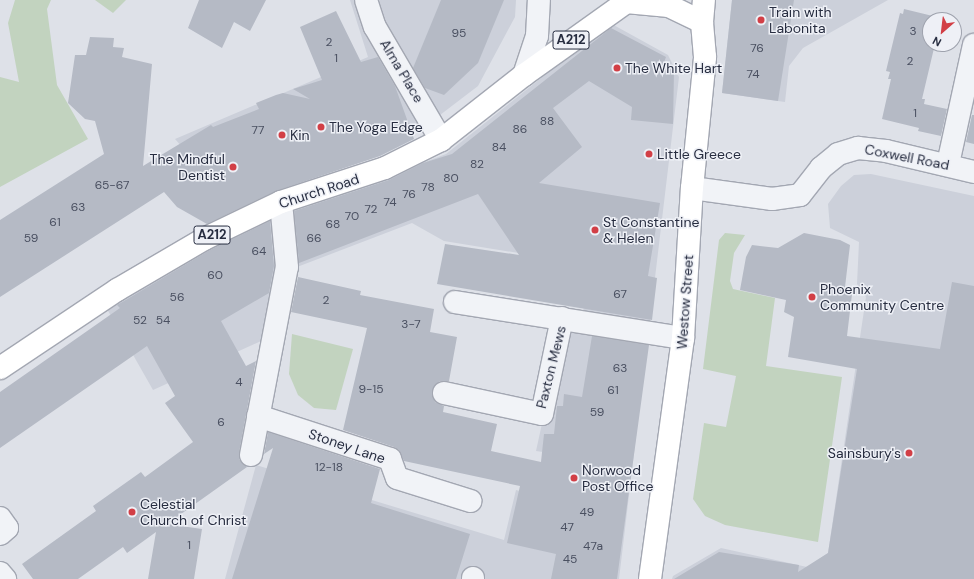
<!DOCTYPE html>
<style>
body{margin:0}
#map{position:relative;width:974px;height:579px;overflow:hidden;background:#dee1e8;font-family:"DM Sans",sans-serif}
div>[style]{position:absolute}
[style*='--x']{left:calc(var(--x)*1px);top:calc(var(--y)*1px);width:calc(var(--w)*1px);rotate:calc(var(--a)*1deg)}
.built>*{inset:0;background:#ccd0da}
.green>*{inset:0;background:#c2d3bf}
.building>*{inset:0;background:#b5bac5}
.roads{filter:drop-shadow(1px 0 #a3a7b2) drop-shadow(-1px 0 #a3a7b2) drop-shadow(0 1px #a3a7b2) drop-shadow(0 -1px #a3a7b2)}
.minor>*{height:22px;margin:-11px;padding:0 11px;transform-origin:11px;border-radius:11px;background:#f1f3f7}
.major>*{height:22px;margin:-11px;padding:0 11px;transform-origin:11px;border-radius:11px;background:#fff}
.dots>*{width:11px;height:11px;translate:-50% -50%;box-sizing:border-box;border:2px solid #eef0f6;border-radius:50%}
span{translate:-50% -50%;white-space:nowrap;text-align:center;line-height:1.15;-webkit-text-stroke:3px #eef0f6;paint-order:stroke}
.number-label{font-size:12px;color:#4a5061}
.number-label span{-webkit-text-stroke-width:0}
.shield-label span{padding:1px 3px;background:#eef0f6;border:1px solid;border-radius:3px;-webkit-text-stroke-width:0}
.shield-label{font-size:13px;color:#272d40;font-weight:700}
.poi-label{font-size:14px;color:#272d40}
.left{translate:0 -50%;text-align:left}
.right{translate:-100% -50%;text-align:right}
.street-label{font-size:14px;color:#272d40}
.north{position:absolute;left:922px;top:12px;width:40px;height:40px;box-sizing:border-box;background:#eef0f6;border:1px solid #9ea2ad;border-radius:50%;rotate:208deg;font-size:11px;font-weight:700;line-height:16px;text-align:center;color:#272d40}
.north::after{content:'';display:block;margin:auto;width:14px;height:18px;background:#d23f46;clip-path:polygon(50% 0,100% 100%,50% 72%,0 100%)}
</style>
<div id="map">
<div class="built">
<i style="clip-path:polygon(350px 0,516px 0,515px 17px,478px 86px,423px 128px,233px 205px,175px 139px,368px 57px)"></i>
<i style="clip-path:polygon(732px 0,888px 0,803px 48px,789px 66px,785px 102px,722px 93px)"></i>
<i style="clip-path:polygon(610px 23px,668px 55px,679px 77px,619px 579px,225px 579px,256px 465px,504px 540px,516px 490px,536px 495px,543px 452px,536px 451px,564px 323px,580px 325px,593px 265px,444px 241px,412px 223px,284px 272px,272px 336px,153px 390px,107px 309px,241px 231px,446px 154px)"></i>
<i style="clip-path:polygon(871px 174px,974px 196px,974px 579px,672px 579px,673px 576px,721px 548px,807px 567px,828px 553px,866px 297px,857px 284px,859px 242px,830px 228px,828px 204px,841px 186px,854px 175px)"></i>
</div>
<div class="green">
<i style="clip-path:polygon(15px 0,51px 0,47px 9px,57px 85px,88px 139px,0 187px,0 77px,19px 82px,8px 23px)"></i>
<i style="clip-path:polygon(95px 0,126px 0,113px 13px)"></i>
<i style="clip-path:polygon(725px 233px,745px 235px,734px 253px,730px 281px,733px 289px,775px 298px,766px 366px,842px 377px,818px 542px,725px 525px,705px 516px,693px 499px,704px 423px,726px 427px,736px 376px,703px 369px,719px 240px)"></i>
<i style="clip-path:polygon(292px 334px,353px 349px,336px 410px,314px 408px,298px 395px,289px 374px)"></i>
</div>
<div class="building">
<i style="clip-path:polygon(199px 0,266px 0,250px 31px,234px 22px,222px 48px,188px 28px)"></i>
<i style="clip-path:polygon(441px 0,504px 0,478px 63px,444px 95px,425px 88px,413px 68px)"></i>
<i style="clip-path:polygon(732px 0,794px 0,778px 101px,722px 93px)"></i>
<i style="clip-path:polygon(904px 9px,941px 18px,941px 20px,930px 20px,930px 44px,935px 44px,922px 99px,925px 99px,924px 104px,947px 109px,941px 136px,918px 131px,919px 128px,882px 119px,891px 79px,888px 79px,890px 72px,886px 71px,900px 13px,903px 14px)"></i>
<i style="clip-path:polygon(336px 11px,361px 62px,378px 57px,395px 86px,414px 139px,380px 156px,276px 191px,207px 224px,177px 207px,164px 192px,0 297px,0 220px,104px 154px,95px 121px,85px 119px,68px 103px,75px 55px,86px 55px,90px 37px,114px 38px,113px 47px,124px 48px,122px 57px,152px 64px,143px 166px,211px 125px,213px 127px,259px 109px,256px 103px,276px 95px,283px 93px,310px 99px,293px 89px,322px 80px,300px 27px)"></i>
<i style="clip-path:polygon(611px 28px,666px 57px,663px 65px,674px 71px,673px 124px,631px 120px,632px 107px,589px 81px,553px 108px,582px 147px,539px 183px,660px 203px,648px 276px,657px 278px,652px 320px,437px 284px,445px 244px,519px 255px,478px 194px,299px 263px,294px 211px,389px 180px,423px 163px,452px 154px)"></i>
<i style="clip-path:polygon(972px 115px,974px 115px,974px 144px,966px 142px)"></i>
<i style="clip-path:polygon(270px 221px,274px 266px,269px 293px,221px 321px,246px 366px,256px 361px,239px 453px,239px 459px,247px 467px,167px 524px,202px 529px,194px 579px,148px 579px,156px 532px,127px 553px,123px 547px,78px 579px,33px 579px,22px 564px,96px 511px,93px 506px,141px 472px,145px 477px,193px 442px,165px 403px,175px 396px,147px 346px,0 448px,0 392px,120px 308px,117px 305px,124px 301px,210px 250px)"></i>
<i style="clip-path:polygon(804px 233px,840px 240px,850px 245px,845px 287px,852px 294px,847px 336px,940px 349px,952px 282px,974px 286px,974px 579px,674px 579px,719px 552px,799px 565px,798px 572px,828px 553px,857px 369px,788px 357px,794px 317px,784px 312px,786px 300px,740px 290px,746px 257px,752px 245px,778px 248px)"></i>
<i style="clip-path:polygon(298px 277px,361px 291px,360px 295px,434px 309px,430px 332px,457px 337px,449px 381px,440px 381px,432px 390px,435px 402px,444px 406px,443px 412px,497px 424px,491px 451px,541px 462px,544px 434px,554px 434px,557px 406px,563px 406px,564px 394px,582px 397px,592px 336px,649px 345px,617px 579px,551px 579px,556px 554px,507px 543px,520px 486px,404px 461px,399px 450px,394px 447px,343px 430px,367px 328px,291px 312px)"></i>
<i style="clip-path:polygon(268px 432px,380px 469px,371px 503px,470px 534px,456px 579px,232px 579px,273px 448px,264px 454px)"></i>
</div>
<div class="roads">
<div class="minor">
<i style="--x:366;--y:0;--w:28;--a:72"></i>
<i style="--x:375;--y:27;--w:131;--a:59.7"></i>
<i style="--x:524;--y:75;--w:41;--a:-71.6"></i>
<i style="--x:537;--y:36;--w:36;--a:-87"></i>
<i style="--x:948;--y:164;--w:122;--a:-77.7"></i>
<i style="--x:692;--y:188;--w:81;--a:7.8"></i>
<i style="--x:772;--y:199;--w:28;--a:-8"></i>
<i style="--x:800;--y:195;--w:34;--a:-52"></i>
<i style="--x:821;--y:168;--w:22;--a:-39"></i>
<i style="--x:838;--y:154;--w:21;--a:-17"></i>
<i style="--x:858;--y:148;--w:28;--a:6"></i>
<i style="--x:886;--y:151;--w:90;--a:13.4"></i>
<i style="--x:455;--y:302;--w:231;--a:9"></i>
<i style="--x:444;--y:393;--w:100;--a:12.1"></i>
<i style="--x:542;--y:414;--w:98;--a:-78.2"></i>
<i style="--x:258;--y:416;--w:139;--a:18"></i>
<i style="--x:390;--y:459;--w:20;--a:70"></i>
<i style="--x:397;--y:478;--w:77;--a:17.3"></i>
<i style="--x:251;--y:455;--w:191;--a:-79.2"></i>
<i style="--x:287;--y:267;--w:65;--a:-95.3"></i>
<i style="--x:0;--y:518;--w:12;--a:55"></i>
<i style="--x:7;--y:528;--w:9;--a:139"></i>
<i style="--x:0;--y:573;--w:8;--a:50"></i>
<i style="--x:473;--y:579;--w:1;--a:-90"></i>
</div>
<div class="major">
<i style="--x:626;--y:2;--w:43;--a:5.3"></i>
<i style="--x:669;--y:6;--w:37;--a:26"></i>
<i style="--x:0;--y:368;--w:141;--a:-33.7"></i>
<i style="--x:117;--y:290;--w:101;--a:-30.4"></i>
<i style="--x:204;--y:239;--w:85;--a:-25.7"></i>
<i style="--x:281;--y:202;--w:109;--a:-18.1"></i>
<i style="--x:385;--y:168;--w:63;--a:-26.6"></i>
<i style="--x:441;--y:140;--w:105;--a:-38.1"></i>
<i style="--x:524;--y:75;--w:129;--a:-35.5"></i>
<i style="--x:650;--y:579;--w:243;--a:-82.2"></i>
<i style="--x:683;--y:338;--w:150;--a:-86.6"></i>
<i style="--x:692;--y:188;--w:132;--a:-84.3"></i>
<i style="--x:705;--y:57;--w:35;--a:-95"></i>
<i style="--x:702;--y:22;--w:22;--a:-85"></i>
</div>
</div>
<div class="dots">
<i style="left:761px;top:20px;background:#d23f46"></i>
<i style="left:617px;top:68px;background:#d23f46"></i>
<i style="left:321px;top:127px;background:#d23f46"></i>
<i style="left:282px;top:135px;background:#d23f46"></i>
<i style="left:649px;top:154px;background:#d23f46"></i>
<i style="left:233px;top:167px;background:#d23f46"></i>
<i style="left:595px;top:230px;background:#d23f46"></i>
<i style="left:812px;top:297px;background:#d23f46"></i>
<i style="left:909px;top:453px;background:#d23f46"></i>
<i style="left:574px;top:478px;background:#d23f46"></i>
<i style="left:132px;top:512px;background:#d23f46"></i>
</div>
<div class="number-label">
<span style="left:913px;top:32px">3</span>
<span style="left:459px;top:34px">95</span>
<span style="left:329px;top:43px">2</span>
<span style="left:757px;top:49px">76</span>
<span style="left:336px;top:59px">1</span>
<span style="left:910px;top:62px">2</span>
<span style="left:753px;top:75px">74</span>
<span style="left:915px;top:114px">1</span>
<span style="left:547px;top:122px">88</span>
<span style="left:520px;top:130px">86</span>
<span style="left:258px;top:131px">77</span>
<span style="left:499px;top:148px">84</span>
<span style="left:477px;top:165px">82</span>
<span style="left:451px;top:179px">80</span>
<span style="left:112px;top:186px">65-67</span>
<span style="left:428px;top:188px">78</span>
<span style="left:409px;top:195px">76</span>
<span style="left:390px;top:203px">74</span>
<span style="left:78px;top:208px">63</span>
<span style="left:371px;top:210px">72</span>
<span style="left:352px;top:217px">70</span>
<span style="left:55px;top:223px">61</span>
<span style="left:333px;top:225px">68</span>
<span style="left:31px;top:239px">59</span>
<span style="left:314px;top:239px">66</span>
<span style="left:259px;top:252px">64</span>
<span style="left:215px;top:276px">60</span>
<span style="left:620px;top:295px">67</span>
<span style="left:177px;top:298px">56</span>
<span style="left:326px;top:301px">2</span>
<span style="left:140px;top:321px">52</span>
<span style="left:163px;top:321px">54</span>
<span style="left:411px;top:325px">3-7</span>
<span style="left:620px;top:369px">63</span>
<span style="left:239px;top:383px">4</span>
<span style="left:371px;top:390px">9-15</span>
<span style="left:613px;top:391px">61</span>
<span style="left:597px;top:413px">59</span>
<span style="left:221px;top:423px">6</span>
<span style="left:329px;top:468px">12-18</span>
<span style="left:587px;top:513px">49</span>
<span style="left:567px;top:528px">47</span>
<span style="left:189px;top:546px">1</span>
<span style="left:593px;top:547px">47a</span>
<span style="left:570px;top:560px">45</span>
</div>
<div class="shield-label">
<span style="left:571px;top:40px">A212</span>
<span style="left:212px;top:235px">A212</span>
</div>
<div class="poi-label">
<span class="left" style="left:769px;top:20px">Train with<br>Labonita</span>
<span class="left" style="left:625px;top:68px">The White Hart</span>
<span class="left" style="left:329px;top:127px">The Yoga Edge</span>
<span class="left" style="left:290px;top:135px">Kin</span>
<span class="left" style="left:657px;top:154px">Little Greece</span>
<span class="right" style="left:225px;top:167px">The Mindful<br>Dentist</span>
<span class="left" style="left:603px;top:230px">St Constantine<br>&amp; Helen</span>
<span class="left" style="left:820px;top:297px">Phoenix<br>Community Centre</span>
<span class="right" style="left:901px;top:453px">Sainsbury's</span>
<span class="left" style="left:582px;top:478px">Norwood<br>Post Office</span>
<span class="left" style="left:140px;top:512px">Celestial<br>Church of Christ</span>
</div>
<div class="street-label">
<span style="left:402px;top:71px;rotate:59deg">Alma Place</span>
<span style="left:907px;top:157px;rotate:11deg">Coxwell Road</span>
<span style="left:319px;top:191px;rotate:-18deg">Church Road</span>
<span style="left:685px;top:302px;rotate:-86deg">Westow Street</span>
<span style="left:551px;top:367px;rotate:-76deg">Paxton Mews</span>
<span style="left:347px;top:446px;rotate:19deg">Stoney Lane</span>
</div>
<div class="north">N</div>
</div>
